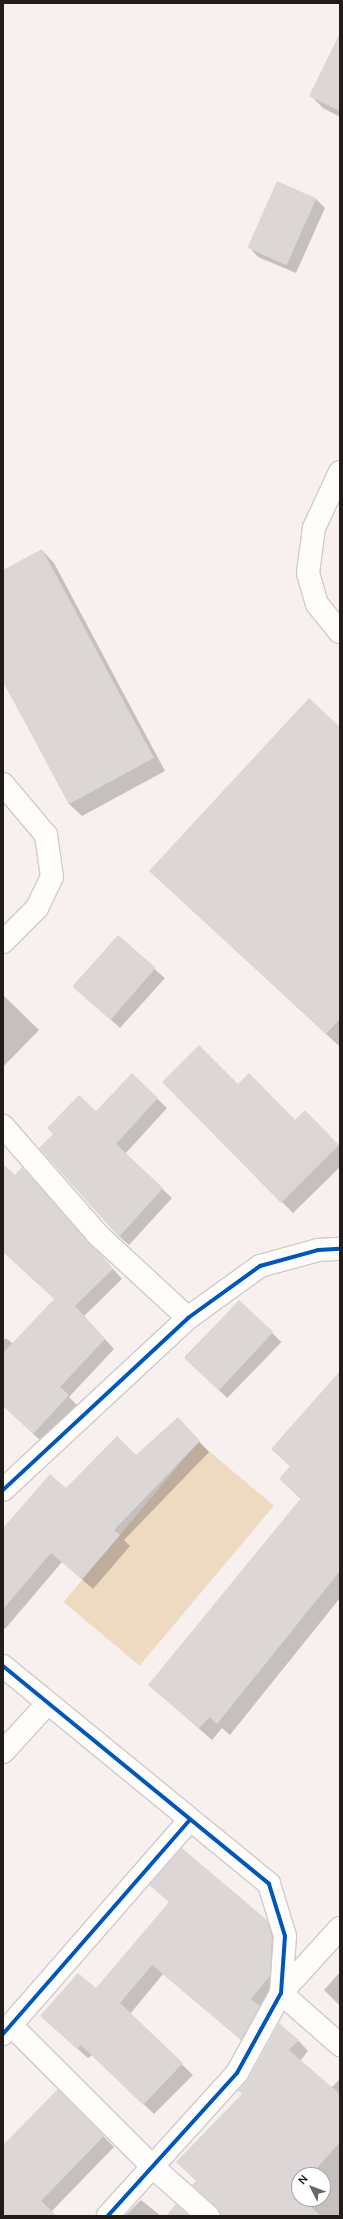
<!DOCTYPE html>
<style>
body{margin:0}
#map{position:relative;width:343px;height:2219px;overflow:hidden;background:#f7f0ee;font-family:Ubuntu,sans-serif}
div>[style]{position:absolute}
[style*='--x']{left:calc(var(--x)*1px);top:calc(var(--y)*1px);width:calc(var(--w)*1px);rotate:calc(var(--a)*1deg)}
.green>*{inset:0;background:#eed9c1;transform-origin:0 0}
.shadow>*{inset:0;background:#0003;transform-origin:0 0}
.building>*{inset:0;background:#dcd7d6;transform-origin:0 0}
.roads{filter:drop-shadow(1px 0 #d1cbca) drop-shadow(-1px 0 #d1cbca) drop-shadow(0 1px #d1cbca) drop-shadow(0 -1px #d1cbca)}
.minor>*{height:22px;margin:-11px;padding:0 11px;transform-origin:11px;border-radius:11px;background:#fefdfc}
.cycleway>*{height:4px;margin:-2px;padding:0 2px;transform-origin:2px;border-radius:2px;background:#0057b8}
span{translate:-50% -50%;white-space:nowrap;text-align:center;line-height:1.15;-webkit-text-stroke:3px #fff;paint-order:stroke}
.frame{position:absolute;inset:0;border:4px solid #211c1b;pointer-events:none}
.north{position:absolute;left:291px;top:2167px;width:40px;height:40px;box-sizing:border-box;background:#fff;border:1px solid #a6a4a4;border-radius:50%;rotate:312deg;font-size:11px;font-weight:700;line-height:16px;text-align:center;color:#211c1b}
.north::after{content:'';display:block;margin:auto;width:14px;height:18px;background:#6c6665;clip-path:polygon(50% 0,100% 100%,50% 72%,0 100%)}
</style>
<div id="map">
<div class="green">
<i style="left:198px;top:1442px;width:99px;height:209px;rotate:40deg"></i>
</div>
<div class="shadow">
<i style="clip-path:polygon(340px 35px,340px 117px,323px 108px,311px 96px)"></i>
<i style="clip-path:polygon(316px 199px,325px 208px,296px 273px,258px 257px,249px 247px)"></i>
<i style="clip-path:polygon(42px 550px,54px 563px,165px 771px,82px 816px,69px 804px,3px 680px,3px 571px)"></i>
<i style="clip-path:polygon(340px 728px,340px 1044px,339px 1046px,150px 871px)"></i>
<i style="left:118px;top:936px;width:63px;height:67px;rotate:42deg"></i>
<i style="clip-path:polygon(3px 995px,39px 1030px,3px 1067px)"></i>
<i style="clip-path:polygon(132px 1075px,167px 1108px,125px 1154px,172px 1198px,129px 1245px,119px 1236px,97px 1113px)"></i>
<i style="clip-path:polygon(163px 1082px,238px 1085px,295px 1121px,305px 1111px,340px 1147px,340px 1167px,293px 1213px)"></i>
<i style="clip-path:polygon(3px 1165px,15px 1177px,32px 1178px,122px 1279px,84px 1316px,114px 1349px,69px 1397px,77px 1405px,43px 1443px,3px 1405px,3px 1341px,6px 1338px,13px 1344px,55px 1299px,3px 1251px)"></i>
<i style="left:239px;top:1301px;width:59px;height:78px;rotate:44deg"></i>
<i style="clip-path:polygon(340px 1386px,340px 1598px,230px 1735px,222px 1728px,212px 1740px,149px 1685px,301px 1499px,280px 1479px,291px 1467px,272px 1449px)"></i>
<i style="clip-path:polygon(188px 1429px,209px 1452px,124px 1540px,130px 1546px,93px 1589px,62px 1562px,5px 1629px,3px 1627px,3px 1537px,66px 1490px)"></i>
<i style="clip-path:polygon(151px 1885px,266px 1921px,277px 1932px,280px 1987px,252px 2049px,163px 1974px,130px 2014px,193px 2075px,154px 2114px,92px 2055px,88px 2058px,52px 2026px,96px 1990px,170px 1903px)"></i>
<i style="clip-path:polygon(340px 1972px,340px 2006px,324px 1990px)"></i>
<i style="clip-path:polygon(evenodd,298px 2040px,308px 2051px,300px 2061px,331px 2088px,340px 2079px,340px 2216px,221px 2216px,218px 2208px,197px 2181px,178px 2162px,298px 2040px,299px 2175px,323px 2175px,323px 2199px,299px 2199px,299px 2175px)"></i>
<i style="clip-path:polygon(58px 2091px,114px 2147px,51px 2212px,56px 2216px,3px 2216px,3px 2148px)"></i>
<i style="clip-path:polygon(141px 2200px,161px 2216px,125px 2216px)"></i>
</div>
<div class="building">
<i style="clip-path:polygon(340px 33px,340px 111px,309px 96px)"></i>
<i style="left:277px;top:181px;width:43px;height:73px;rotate:24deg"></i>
<i style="clip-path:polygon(42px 549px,154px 758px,69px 804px,3px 682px,3px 570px)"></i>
<i style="clip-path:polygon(309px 698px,340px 727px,340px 1019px,326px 1034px,149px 871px)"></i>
<i style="left:118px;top:935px;width:50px;height:69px;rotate:41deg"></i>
<i style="clip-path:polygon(199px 1045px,238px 1084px,249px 1073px,295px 1120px,305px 1110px,339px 1145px,281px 1203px,162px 1082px)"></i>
<i style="clip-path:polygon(132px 1073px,158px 1098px,116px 1144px,163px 1188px,119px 1237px,39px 1148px,53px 1134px,47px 1128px,79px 1095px,96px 1111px)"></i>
<i style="clip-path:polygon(3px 1164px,15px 1175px,22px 1167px,113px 1269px,75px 1306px,105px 1339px,60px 1387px,69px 1395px,33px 1434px,3px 1406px,3px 1353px,54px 1299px,3px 1252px)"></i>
<i style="left:239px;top:1300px;width:47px;height:80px;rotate:43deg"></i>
<i style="clip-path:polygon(340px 1371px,340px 1571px,217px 1724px,210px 1717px,199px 1728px,148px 1685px,301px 1498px,279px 1479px,290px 1466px,271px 1449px)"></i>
<i style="clip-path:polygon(178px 1417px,200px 1441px,114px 1530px,120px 1535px,82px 1579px,51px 1553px,3px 1609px,3px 1528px,50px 1474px,66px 1488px,117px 1436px,136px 1455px)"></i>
<i style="clip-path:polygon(182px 1848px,267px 1920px,272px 1937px,270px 1976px,251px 1999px,260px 2006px,241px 2040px,152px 1965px,120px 2003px,183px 2063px,143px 2105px,81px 2045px,77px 2049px,40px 2016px,78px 1973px,96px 1988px,169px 1902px,149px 1885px)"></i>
<i style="clip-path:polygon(279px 2023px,299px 2040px,289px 2050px,340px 2094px,340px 2142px,311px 2175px,299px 2175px,299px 2189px,296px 2193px,299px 2199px,303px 2199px,321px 2216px,220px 2216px,216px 2207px,192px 2185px,196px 2181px,176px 2162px,242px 2094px,238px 2090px,248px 2079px)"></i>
<i style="clip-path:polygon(58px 2089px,104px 2136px,41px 2201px,57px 2216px,3px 2216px,3px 2145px)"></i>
<i style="clip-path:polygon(176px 2204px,189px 2216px,166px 2216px)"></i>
</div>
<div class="roads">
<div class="minor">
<i style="--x:340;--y:472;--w:62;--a:114.9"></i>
<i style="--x:314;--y:528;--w:45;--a:97.6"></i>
<i style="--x:308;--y:573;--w:32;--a:74"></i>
<i style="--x:317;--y:604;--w:36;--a:51"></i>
<i style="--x:3;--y:784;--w:67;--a:49.9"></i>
<i style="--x:46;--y:835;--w:42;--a:81.9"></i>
<i style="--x:52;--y:877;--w:34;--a:116"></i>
<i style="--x:37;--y:908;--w:48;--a:135"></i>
<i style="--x:3;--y:1126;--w:145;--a:48.9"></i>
<i style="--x:98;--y:1235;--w:122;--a:42.7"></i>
<i style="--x:3;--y:1490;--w:253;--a:-42.9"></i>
<i style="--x:188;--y:1318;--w:89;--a:-35.8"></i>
<i style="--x:260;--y:1266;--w:60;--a:-15.4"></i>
<i style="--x:318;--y:1250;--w:22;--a:-3"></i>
<i style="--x:3;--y:1666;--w:344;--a:39.3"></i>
<i style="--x:269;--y:1884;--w:54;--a:72.9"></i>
<i style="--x:285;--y:1936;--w:57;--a:94"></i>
<i style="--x:281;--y:1993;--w:91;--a:118.8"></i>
<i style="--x:237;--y:2073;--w:193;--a:132.1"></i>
<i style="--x:3;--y:1752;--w:65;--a:-47.5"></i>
<i style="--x:340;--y:1928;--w:88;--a:132.2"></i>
<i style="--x:281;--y:1993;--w:79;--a:41.4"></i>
<i style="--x:11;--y:2025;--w:201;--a:45"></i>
<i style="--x:153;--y:2167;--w:74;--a:41.7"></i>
<i style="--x:3;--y:2034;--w:284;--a:-48.9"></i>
</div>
</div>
<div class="cycleway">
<i style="--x:3;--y:1490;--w:253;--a:-42.9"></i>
<i style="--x:188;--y:1318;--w:89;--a:-35.8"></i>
<i style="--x:260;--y:1266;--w:60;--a:-15.4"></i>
<i style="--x:318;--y:1250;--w:22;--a:-3"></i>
<i style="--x:3;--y:1666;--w:344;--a:39.3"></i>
<i style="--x:269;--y:1884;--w:54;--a:72.9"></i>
<i style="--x:285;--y:1936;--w:57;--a:94"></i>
<i style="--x:281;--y:1993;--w:91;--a:118.8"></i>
<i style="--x:237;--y:2073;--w:193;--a:132.1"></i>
<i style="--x:3;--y:2034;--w:284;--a:-48.9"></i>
</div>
<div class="frame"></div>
<div class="north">N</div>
</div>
